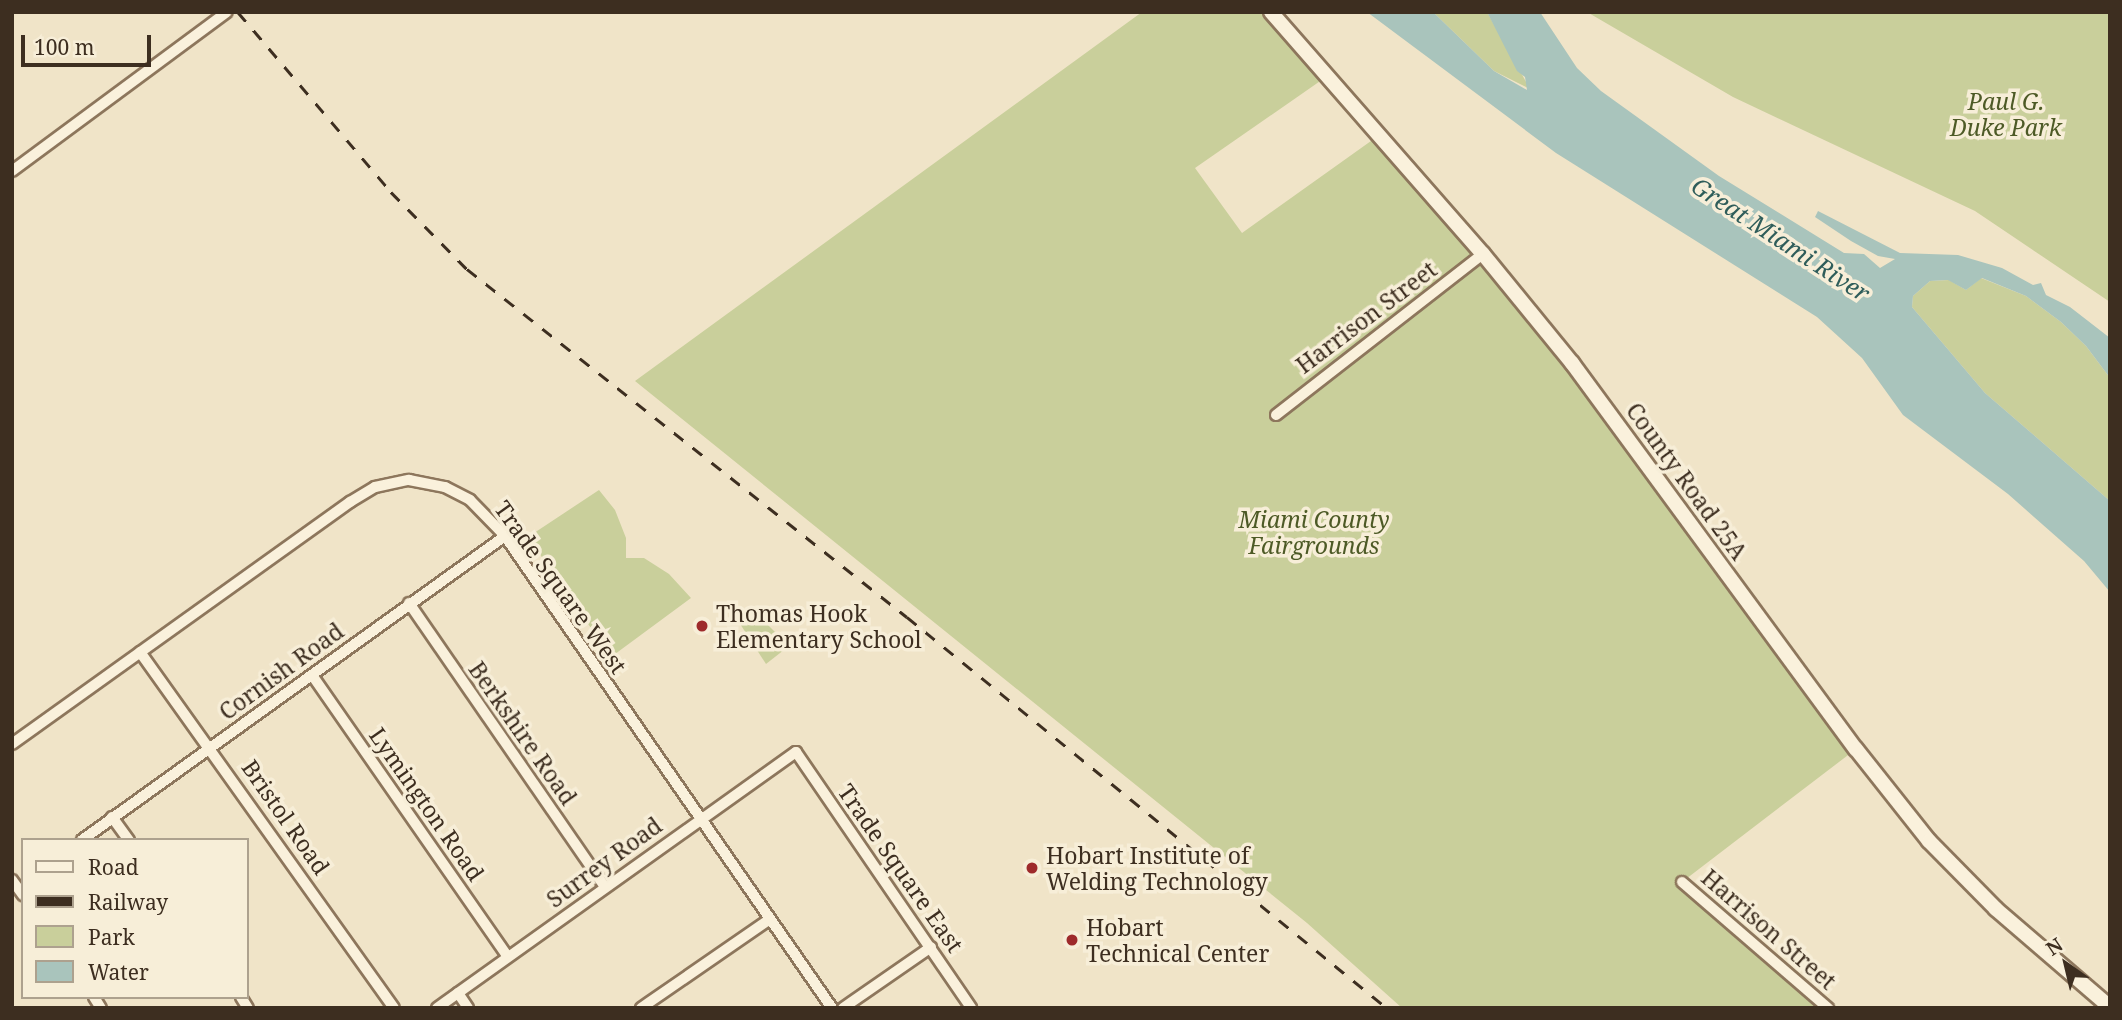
<!DOCTYPE html>
<style>
body{margin:0}
#map{position:relative;width:2122px;height:1020px;overflow:hidden;background:#f0e4c8;font-family:"Noto Serif",serif}
div>[style]{position:absolute}
[style*='--x']{left:calc(var(--x)*1px);top:calc(var(--y)*1px);width:calc(var(--w)*1px);rotate:calc(var(--a)*1deg)}
.green>*{inset:0;background:#c9cf9b}
.water>*{inset:0;background:#a9c4bc}
.roads{filter:drop-shadow(2px 0 #8d765c) drop-shadow(-2px 0 #8d765c) drop-shadow(0 2px #8d765c) drop-shadow(0 -2px #8d765c)}
.minor>*{height:10px;margin:-5px;padding:0 5px;transform-origin:5px;border-radius:5px;background:#faf1dc}
.secondary>*{height:14px;margin:-7px;padding:0 7px;transform-origin:7px;border-radius:7px;background:#faf1dc}
.rail>*{height:2.5px;margin-top:-1.25px;transform-origin:0;background:repeating-linear-gradient(90deg,#3d2e20 0 12px,transparent 0 24px)}
.dots>*{width:19px;height:19px;translate:-50% -50%;box-sizing:border-box;border:4px solid #f7eed8;border-radius:50%}
span{translate:-50% -50%;white-space:nowrap;text-align:center;line-height:1.15;-webkit-text-stroke:7px #f7eed8;paint-order:stroke}
.park-label{font-size:23px;color:#4d5a26;font-style:italic}
.street-label{font-size:23px;color:#3d2e20}
.poi-label{font-size:23px;color:#3d2e20}
.left{translate:0 -50%;text-align:left}
.water-label{font-size:24px;color:#2f5d5a;font-style:italic}
.frame{position:absolute;inset:0;border:14px solid #3d2e20;pointer-events:none}
.legend{position:absolute;left:21px;top:838px;width:228px;height:161px;box-sizing:border-box;background:#f7eed8;border:2px solid #ada18e;margin:0;padding:9px 12px;list-style:none;font-size:21px;color:#3d2e20}
.legend li{display:flex;align-items:center;gap:14px;height:35px}
.legend b{width:35px;border:2px solid #ada18e}
.north{position:absolute;left:2031px;top:929px;width:70px;height:70px;-webkit-text-stroke:5px #f7eed8;paint-order:stroke;rotate:326deg;font-size:19px;font-weight:700;line-height:28px;text-align:center;color:#3d2e20}
.north::after{content:'';display:block;margin:auto;width:24px;height:32px;background:#3d2e20;clip-path:polygon(50% 0,100% 100%,50% 72%,0 100%)}
.scale{position:absolute;left:21px;top:35px;width:130px;height:32px;box-sizing:border-box;border:4px solid #3d2e20;border-top:0;padding-left:9px;font-size:21px;line-height:24px;white-space:nowrap;color:#3d2e20;-webkit-text-stroke:5px #f7eed8;paint-order:stroke}
</style>
<div id="map">
<div class="green">
<i style="clip-path:polygon(1142px 12px,1271px 12px,1326px 77px,1195px 168px,1242px 233px,1378px 136px,1483px 254px,1856px 749px,1682px 882px,1828px 1008px,1402px 1008px,1307px 923px,635px 381px)"></i>
<i style="clip-path:polygon(1433px 12px,1487px 12px,1530px 89px,1494px 71px)"></i>
<i style="clip-path:polygon(1587px 12px,2110px 12px,2110px 302px,1975px 211px,1733px 97px)"></i>
<i style="clip-path:polygon(1981px 278px,2026px 296px,2061px 322px,2086px 346px,2110px 378px,2110px 501px,1985px 393px,1912px 307px,1913px 296px,1930px 281px,1949px 280px,1966px 290px)"></i>
<i style="clip-path:polygon(599px 490px,615px 510px,626px 538px,626px 558px,644px 558px,669px 574px,691px 598px,611px 657px,528px 537px)"></i>
<i style="clip-path:polygon(745px 610px,757px 614px,789px 646px,766px 664px,735px 616px)"></i>
</div>
<div class="water">
<i style="clip-path:polygon(1367px 12px,1433px 12px,1494px 71px,1527px 90px,1525px 77px,1517px 71px,1487px 12px,1540px 12px,1577px 68px,1601px 91px,1719px 176px,1844px 253px,1864px 254px,1880px 268px,1895px 259px,1878px 256px,1851px 241px,1815px 217px,1818px 211px,1900px 253px,1958px 255px,2002px 268px,2033px 285px,2041px 283px,2046px 295px,2070px 307px,2110px 338px,2110px 378px,2086px 346px,2061px 322px,2026px 296px,1982px 278px,1966px 290px,1948px 280px,1930px 281px,1913px 296px,1912px 307px,1985px 393px,2110px 501px,2110px 592px,2084px 561px,2008px 494px,1903px 415px,1862px 358px,1817px 317px,1556px 153px)"></i>
</div>
<div class="roads">
<div class="minor">
<i style="--x:12;--y:171;--w:267;--a:-36.5"></i>
<i style="--x:1276;--y:415;--w:262;--a:-37.9"></i>
<i style="--x:409;--y:603;--w:344;--a:55.4"></i>
<i style="--x:140;--y:652;--w:437;--a:54.5"></i>
<i style="--x:312;--y:675;--w:343;--a:55.2"></i>
<i style="--x:12;--y:744;--w:416;--a:-35.6"></i>
<i style="--x:350;--y:502;--w:29;--a:-31"></i>
<i style="--x:375;--y:487;--w:35;--a:-12"></i>
<i style="--x:409;--y:480;--w:37;--a:11"></i>
<i style="--x:445;--y:487;--w:28;--a:27"></i>
<i style="--x:470;--y:500;--w:50;--a:45.8"></i>
<i style="--x:505;--y:536;--w:574;--a:55.29"></i>
<i style="--x:112;--y:817;--w:29;--a:54"></i>
<i style="--x:82;--y:840;--w:521;--a:-35.7"></i>
<i style="--x:12;--y:880;--w:19;--a:54"></i>
<i style="--x:1682;--y:882;--w:193;--a:40.8"></i>
<i style="--x:458;--y:993;--w:18;--a:56"></i>
<i style="--x:94;--y:997;--w:13;--a:58"></i>
<i style="--x:241;--y:997;--w:13;--a:58"></i>
<i style="--x:437;--y:1008;--w:441;--a:-35.5"></i>
<i style="--x:796;--y:752;--w:310;--a:55.6"></i>
<i style="--x:641;--y:1008;--w:153;--a:-34.6"></i>
<i style="--x:843;--y:1008;--w:107;--a:-34.7"></i>
</div>
<div class="secondary">
<i style="--x:1271;--y:12;--w:322;--a:48.8"></i>
<i style="--x:1483;--y:254;--w:141;--a:50.8"></i>
<i style="--x:1572;--y:363;--w:479;--a:53.7"></i>
<i style="--x:1856;--y:749;--w:117;--a:51.6"></i>
<i style="--x:1929;--y:841;--w:95;--a:45.4"></i>
<i style="--x:1996;--y:909;--w:150;--a:40.7"></i>
</div>
</div>
<div class="rail">
<i style="--x:238;--y:12;--w:236;--a:49.6"></i>
<i style="--x:391;--y:192;--w:108;--a:45.4"></i>
<i style="--x:467;--y:269;--w:561;--a:38.34"></i>
<i style="--x:907;--y:617;--w:619;--a:39.17"></i>
</div>
<div class="dots">
<i style="left:702px;top:626px;background:#9e2a2b"></i>
<i style="left:1032px;top:868px;background:#9e2a2b"></i>
<i style="left:1072px;top:940px;background:#9e2a2b"></i>
</div>
<div class="park-label">
<span style="left:2006px;top:114px">Paul G.<br>Duke Park</span>
<span style="left:1314px;top:532px">Miami County<br>Fairgrounds</span>
</div>
<div class="street-label">
<span style="left:1366px;top:317px;rotate:-37deg">Harrison Street</span>
<span style="left:1687px;top:481px;rotate:54deg">County Road 25A</span>
<span style="left:561px;top:587px;rotate:54deg">Trade Square West</span>
<span style="left:281px;top:671px;rotate:-36deg">Cornish Road</span>
<span style="left:523px;top:733px;rotate:55deg">Berkshire Road</span>
<span style="left:427px;top:804px;rotate:55deg">Lymington Road</span>
<span style="left:286px;top:817px;rotate:55deg">Bristol Road</span>
<span style="left:604px;top:862px;rotate:-36deg">Surrey Road</span>
<span style="left:901px;top:868px;rotate:55deg">Trade Square East</span>
<span style="left:1769px;top:929px;rotate:41deg">Harrison Street</span>
</div>
<div class="poi-label">
<span class="left" style="left:716px;top:626px">Thomas Hook<br>Elementary School</span>
<span class="left" style="left:1046px;top:868px">Hobart Institute of<br>Welding Technology</span>
<span class="left" style="left:1086px;top:940px">Hobart<br>Technical Center</span>
</div>
<div class="water-label">
<span style="left:1781px;top:239px;rotate:33deg">Great Miami River</span>
</div>
<div class="frame"></div>
<ul class="legend">
<li><b style="height:9px;background:#faf1dc"></b>Road</li>
<li><b style="height:9px;background:#3d2e20"></b>Railway</li>
<li><b style="height:19px;background:#c9cf9b"></b>Park</li>
<li><b style="height:19px;background:#a9c4bc"></b>Water</li>
</ul>
<div class="north">N</div>
<div class="scale">100 m</div>
</div>
